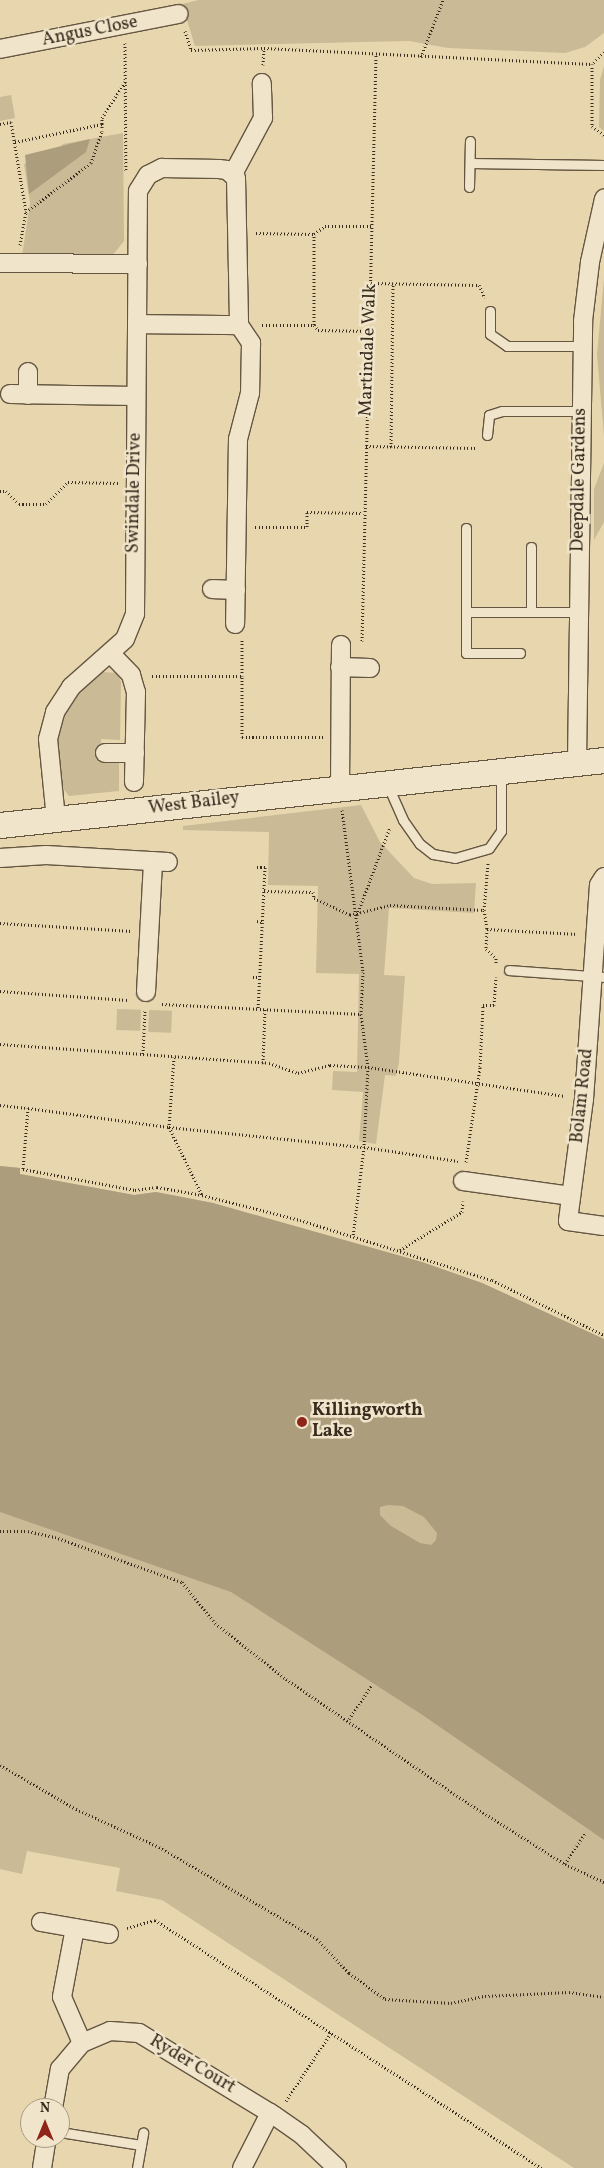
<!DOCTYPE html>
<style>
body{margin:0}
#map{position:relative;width:604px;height:2168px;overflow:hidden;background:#e8d7ae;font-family:Vollkorn,serif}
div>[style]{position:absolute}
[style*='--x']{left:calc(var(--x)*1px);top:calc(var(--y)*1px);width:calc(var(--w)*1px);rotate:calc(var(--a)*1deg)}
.green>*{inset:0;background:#caba96;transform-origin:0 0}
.water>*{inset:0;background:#ac9d7d}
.path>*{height:3px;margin-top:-1.5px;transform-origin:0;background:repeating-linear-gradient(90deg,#392b1e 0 1px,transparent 0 3.5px)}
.roads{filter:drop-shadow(1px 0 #655642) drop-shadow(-1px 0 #655642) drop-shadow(0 1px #655642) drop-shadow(0 -1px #655642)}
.lane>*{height:9px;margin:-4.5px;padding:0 4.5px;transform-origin:4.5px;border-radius:4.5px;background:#f0e5ca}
.street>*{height:18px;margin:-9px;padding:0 9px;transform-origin:9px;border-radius:9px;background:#f0e5ca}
.secondary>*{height:25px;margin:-12.5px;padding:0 12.5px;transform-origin:12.5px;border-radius:12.5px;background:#f0e5ca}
.dots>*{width:14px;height:14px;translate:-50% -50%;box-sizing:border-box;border:2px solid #f0e5ca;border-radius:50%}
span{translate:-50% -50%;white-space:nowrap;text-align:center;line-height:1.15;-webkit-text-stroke:5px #f0e5ca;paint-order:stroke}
.street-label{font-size:18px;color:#392b1e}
.poi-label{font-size:18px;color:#392b1e;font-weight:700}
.left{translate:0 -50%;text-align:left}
.north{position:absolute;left:20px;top:2098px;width:50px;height:50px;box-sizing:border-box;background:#f0e5ca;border:1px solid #a79b85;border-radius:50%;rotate:0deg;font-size:14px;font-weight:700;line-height:20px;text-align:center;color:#392b1e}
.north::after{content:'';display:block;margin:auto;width:18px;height:22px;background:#8f2418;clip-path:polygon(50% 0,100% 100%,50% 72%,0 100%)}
</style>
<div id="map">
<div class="green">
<i style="clip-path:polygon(199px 0,604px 0,604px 33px,585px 47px,565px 53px,448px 48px,409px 41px,195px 46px,182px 4px)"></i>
<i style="clip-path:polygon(604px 66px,604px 131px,599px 127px,600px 80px)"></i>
<i style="clip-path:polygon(11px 95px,15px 118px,0 121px,0 97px)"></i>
<i style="clip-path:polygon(123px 133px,124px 241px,112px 256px,22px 256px,30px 203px,24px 164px,53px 153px,63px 144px)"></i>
<i style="clip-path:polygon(604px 278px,604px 436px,597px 355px)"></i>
<i style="clip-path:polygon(604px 463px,604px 522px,594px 540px,594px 489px)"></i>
<i style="clip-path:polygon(103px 672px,118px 673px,121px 682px,120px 740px,101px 739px,100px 762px,119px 763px,119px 791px,69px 796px,62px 787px,59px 763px,57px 736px,61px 723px,68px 705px,95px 676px)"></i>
<i style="clip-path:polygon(361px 805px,380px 842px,414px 878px,432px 884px,476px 883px,474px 913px,389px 908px,384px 975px,405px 976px,399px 1062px,396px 1076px,385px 1075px,376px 1144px,359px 1141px,363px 1092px,332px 1090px,333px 1071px,357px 1072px,359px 974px,316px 973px,318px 886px,268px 885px,269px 832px,183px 830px,183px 826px)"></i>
<i style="left:117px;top:1009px;width:24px;height:21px;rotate:2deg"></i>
<i style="left:149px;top:1010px;width:23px;height:22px;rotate:2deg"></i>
<i style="clip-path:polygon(0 1166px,20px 1168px,20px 1174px,134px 1195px,156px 1192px,213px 1203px,422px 1262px,482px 1283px,604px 1339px,604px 2168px,574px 2168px,162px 1900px,116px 1891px,120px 1868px,27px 1851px,22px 1874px,0 1869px)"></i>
</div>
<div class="water">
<i style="clip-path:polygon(90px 139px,86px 152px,29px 194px,25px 155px)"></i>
<i style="clip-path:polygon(evenodd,0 1166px,20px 1168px,20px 1174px,134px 1195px,156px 1192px,213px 1203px,422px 1262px,482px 1283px,604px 1339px,604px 1840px,421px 1714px,231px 1592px,0 1512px,0 1166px,388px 1505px,403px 1506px,424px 1517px,437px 1533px,436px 1540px,431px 1545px,420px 1543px,391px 1526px,380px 1515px,380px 1507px,388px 1505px)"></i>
</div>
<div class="path">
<i style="--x:185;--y:31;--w:20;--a:72"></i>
<i style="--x:191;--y:50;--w:73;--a:-1.6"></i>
<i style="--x:264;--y:48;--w:328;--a:2.8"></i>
<i style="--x:125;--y:43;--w:129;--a:89.6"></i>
<i style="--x:604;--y:52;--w:17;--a:135"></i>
<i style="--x:592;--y:64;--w:62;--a:90"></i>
<i style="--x:592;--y:126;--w:15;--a:37"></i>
<i style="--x:421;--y:57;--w:61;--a:-68.9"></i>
<i style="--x:263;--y:65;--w:17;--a:-87"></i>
<i style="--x:0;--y:124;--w:11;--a:-10"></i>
<i style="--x:11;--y:122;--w:91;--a:80.5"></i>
<i style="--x:15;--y:142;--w:89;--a:-11.7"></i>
<i style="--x:256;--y:233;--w:58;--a:1"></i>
<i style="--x:314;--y:234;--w:14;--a:-36"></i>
<i style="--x:325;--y:226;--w:48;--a:0"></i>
<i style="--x:20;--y:245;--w:34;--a:-80"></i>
<i style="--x:26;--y:212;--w:81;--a:-37"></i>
<i style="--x:91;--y:163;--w:34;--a:-71"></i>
<i style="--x:102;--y:131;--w:13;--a:-90"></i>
<i style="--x:102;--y:118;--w:45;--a:-57.7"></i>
<i style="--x:371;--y:283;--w:108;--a:1.1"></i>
<i style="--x:479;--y:285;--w:14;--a:65"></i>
<i style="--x:262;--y:325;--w:52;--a:0"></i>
<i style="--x:314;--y:325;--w:6;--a:51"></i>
<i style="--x:318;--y:330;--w:52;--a:1.1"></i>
<i style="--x:314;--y:325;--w:91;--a:-90"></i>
<i style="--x:366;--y:446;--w:112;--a:1"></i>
<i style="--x:391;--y:447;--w:164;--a:-89.3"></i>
<i style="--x:0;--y:491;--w:6;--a:0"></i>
<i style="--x:6;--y:491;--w:18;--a:45"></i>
<i style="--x:19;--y:504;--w:27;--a:0"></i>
<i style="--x:46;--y:504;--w:31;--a:-45"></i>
<i style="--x:68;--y:482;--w:50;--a:1.1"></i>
<i style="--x:255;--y:527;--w:52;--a:0"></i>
<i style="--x:307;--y:527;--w:15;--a:-90"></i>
<i style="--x:307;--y:512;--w:56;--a:1"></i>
<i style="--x:362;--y:641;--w:587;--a:-88.63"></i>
<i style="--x:152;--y:676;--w:90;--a:0"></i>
<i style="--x:242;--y:676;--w:36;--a:-90"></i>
<i style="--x:242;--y:677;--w:60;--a:90"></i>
<i style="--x:242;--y:737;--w:81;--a:0"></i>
<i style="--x:342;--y:810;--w:163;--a:82.6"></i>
<i style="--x:363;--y:972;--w:42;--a:92.7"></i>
<i style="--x:361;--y:1014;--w:53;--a:82.5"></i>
<i style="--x:368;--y:1067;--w:80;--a:92.9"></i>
<i style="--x:364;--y:1147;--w:91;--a:97"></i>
<i style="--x:257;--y:867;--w:8;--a:0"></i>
<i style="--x:265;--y:867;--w:142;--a:92.8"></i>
<i style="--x:264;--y:891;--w:49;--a:1.2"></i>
<i style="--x:313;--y:892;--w:6;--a:81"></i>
<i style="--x:314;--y:898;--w:40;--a:25"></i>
<i style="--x:350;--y:915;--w:41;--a:-14"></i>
<i style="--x:390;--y:905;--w:94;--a:3"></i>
<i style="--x:484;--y:910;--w:19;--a:81"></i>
<i style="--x:487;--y:929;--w:91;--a:3.1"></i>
<i style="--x:484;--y:910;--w:47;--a:-85.1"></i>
<i style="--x:357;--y:915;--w:94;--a:-69.4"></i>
<i style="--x:257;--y:921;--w:5;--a:11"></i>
<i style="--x:0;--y:923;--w:132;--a:3.5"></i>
<i style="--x:487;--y:929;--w:20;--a:93"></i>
<i style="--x:486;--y:949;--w:13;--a:42"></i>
<i style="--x:496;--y:958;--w:5;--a:90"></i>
<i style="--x:253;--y:977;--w:7;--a:0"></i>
<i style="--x:0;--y:991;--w:128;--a:4"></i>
<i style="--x:162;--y:1004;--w:199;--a:2.9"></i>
<i style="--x:0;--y:1044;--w:270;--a:4"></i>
<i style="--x:269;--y:1063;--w:31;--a:19"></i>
<i style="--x:298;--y:1073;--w:33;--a:-14"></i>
<i style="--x:330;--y:1065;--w:38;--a:3"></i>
<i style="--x:368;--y:1067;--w:199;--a:8.4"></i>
<i style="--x:143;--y:1054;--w:44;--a:-87.4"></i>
<i style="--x:174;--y:1057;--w:70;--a:94.1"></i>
<i style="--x:169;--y:1127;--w:76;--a:64.1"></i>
<i style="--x:263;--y:1063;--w:54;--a:-87.9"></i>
<i style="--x:0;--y:1105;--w:28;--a:6"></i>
<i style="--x:28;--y:1108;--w:61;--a:94.7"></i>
<i style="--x:23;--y:1169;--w:114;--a:10.6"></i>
<i style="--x:135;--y:1190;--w:22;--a:-8"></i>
<i style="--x:157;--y:1187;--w:46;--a:10.1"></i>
<i style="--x:202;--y:1195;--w:101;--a:14.3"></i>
<i style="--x:300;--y:1220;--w:201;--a:17.4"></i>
<i style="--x:492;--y:1280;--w:125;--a:26.2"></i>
<i style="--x:28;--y:1108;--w:142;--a:7.7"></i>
<i style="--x:169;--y:1127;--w:196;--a:5.9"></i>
<i style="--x:364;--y:1147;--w:95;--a:8.5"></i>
<i style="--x:466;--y:1162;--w:96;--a:-81.6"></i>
<i style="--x:480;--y:1067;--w:62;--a:-87.2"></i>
<i style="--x:483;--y:1005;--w:11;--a:0"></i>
<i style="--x:494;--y:1005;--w:28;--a:-86"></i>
<i style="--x:400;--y:1250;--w:73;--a:-31.5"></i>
<i style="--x:462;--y:1212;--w:11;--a:-85"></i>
<i style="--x:0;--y:1531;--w:28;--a:0"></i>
<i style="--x:28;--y:1531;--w:28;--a:13"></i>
<i style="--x:55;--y:1537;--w:135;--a:19.5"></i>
<i style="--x:182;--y:1582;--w:53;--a:51.2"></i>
<i style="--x:215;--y:1623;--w:90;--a:38.3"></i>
<i style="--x:286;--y:1679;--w:220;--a:34.3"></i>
<i style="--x:468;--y:1803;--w:115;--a:32.2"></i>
<i style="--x:565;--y:1864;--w:43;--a:24.8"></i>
<i style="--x:349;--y:1719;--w:40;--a:-56"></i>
<i style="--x:0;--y:1765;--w:88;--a:30.1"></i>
<i style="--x:76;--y:1809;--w:91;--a:24.6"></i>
<i style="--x:159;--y:1847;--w:183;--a:30.2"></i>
<i style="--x:317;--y:1939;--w:47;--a:46.7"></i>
<i style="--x:349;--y:1973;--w:44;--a:35.8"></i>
<i style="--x:385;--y:1999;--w:66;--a:3.5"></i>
<i style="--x:451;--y:2003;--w:35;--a:-12"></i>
<i style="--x:485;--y:1996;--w:84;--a:-2.7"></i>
<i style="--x:569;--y:1992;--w:35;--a:8"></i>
<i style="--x:565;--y:1864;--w:37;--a:-57"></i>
<i style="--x:127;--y:1928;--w:29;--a:-16"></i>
<i style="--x:155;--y:1920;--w:460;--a:32.7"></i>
<i style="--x:286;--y:2101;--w:82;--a:-56.5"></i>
</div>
<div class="roads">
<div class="lane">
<i style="--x:470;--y:163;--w:134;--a:0.9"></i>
<i style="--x:469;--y:187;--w:46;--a:-88.8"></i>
<i style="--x:490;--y:311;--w:23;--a:90"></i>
<i style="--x:490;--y:334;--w:21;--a:35"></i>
<i style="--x:507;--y:346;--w:75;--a:0"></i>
<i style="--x:487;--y:435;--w:20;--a:-84"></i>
<i style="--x:489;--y:415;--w:14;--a:-17"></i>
<i style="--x:502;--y:411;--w:79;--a:0"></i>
<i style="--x:466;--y:528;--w:125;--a:90"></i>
<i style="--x:466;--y:653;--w:54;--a:0"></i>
<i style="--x:531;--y:547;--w:65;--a:90"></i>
<i style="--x:466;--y:612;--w:112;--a:0"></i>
<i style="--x:388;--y:786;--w:37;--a:66"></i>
<i style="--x:403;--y:820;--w:29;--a:55"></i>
<i style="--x:420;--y:844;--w:16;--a:38"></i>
<i style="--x:433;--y:854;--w:22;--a:10"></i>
<i style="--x:455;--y:858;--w:35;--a:-16"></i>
<i style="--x:489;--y:848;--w:21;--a:-55"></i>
<i style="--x:501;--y:831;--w:57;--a:-90"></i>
<i style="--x:509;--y:970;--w:95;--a:4.2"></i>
<i style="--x:60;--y:2132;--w:82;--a:9.1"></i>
<i style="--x:137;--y:2168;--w:36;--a:-80"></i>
</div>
<div class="street">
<i style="--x:0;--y:49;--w:182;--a:-11.1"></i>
<i style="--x:233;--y:174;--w:64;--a:-61.8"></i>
<i style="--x:263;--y:118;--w:35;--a:-92"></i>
<i style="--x:0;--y:263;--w:138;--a:0.4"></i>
<i style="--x:137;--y:324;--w:102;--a:0.6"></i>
<i style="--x:10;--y:394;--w:126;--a:0.9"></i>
<i style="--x:28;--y:395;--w:23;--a:-90"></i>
<i style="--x:212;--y:589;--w:24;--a:2"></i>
<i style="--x:111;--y:654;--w:29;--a:46"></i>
<i style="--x:131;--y:675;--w:18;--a:74"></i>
<i style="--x:136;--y:692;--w:90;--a:91.3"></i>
<i style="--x:340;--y:667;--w:30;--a:2"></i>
<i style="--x:105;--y:753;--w:30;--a:0"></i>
<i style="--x:577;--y:763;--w:442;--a:-89.2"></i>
<i style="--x:583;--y:321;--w:59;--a:-83.2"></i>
<i style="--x:590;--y:262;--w:65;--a:-77.5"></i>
<i style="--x:340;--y:788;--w:143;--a:-89.6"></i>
<i style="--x:56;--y:819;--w:80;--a:-95.7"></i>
<i style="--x:48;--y:739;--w:28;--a:-75"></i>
<i style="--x:55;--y:712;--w:30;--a:-57"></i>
<i style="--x:71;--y:687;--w:72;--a:-41.6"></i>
<i style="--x:125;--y:639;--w:27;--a:-68"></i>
<i style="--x:135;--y:614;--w:423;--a:-89.6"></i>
<i style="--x:138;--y:191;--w:19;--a:-58"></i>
<i style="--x:148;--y:175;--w:16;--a:-27"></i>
<i style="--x:162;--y:168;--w:57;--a:1"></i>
<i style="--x:219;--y:169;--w:8;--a:7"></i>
<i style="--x:227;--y:170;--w:12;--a:42"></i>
<i style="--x:236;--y:178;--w:147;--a:88.8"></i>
<i style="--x:239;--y:325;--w:22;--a:56"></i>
<i style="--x:251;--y:343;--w:50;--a:91.1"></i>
<i style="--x:250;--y:393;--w:48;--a:104.6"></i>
<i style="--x:238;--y:439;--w:185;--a:90.9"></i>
<i style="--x:0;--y:858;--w:46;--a:-3.7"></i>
<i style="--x:46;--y:855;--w:122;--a:3.3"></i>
<i style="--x:604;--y:877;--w:9;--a:122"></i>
<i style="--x:599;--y:885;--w:215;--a:94"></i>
<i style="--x:584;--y:1099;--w:123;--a:97.5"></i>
<i style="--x:568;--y:1221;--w:36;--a:8"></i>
<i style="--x:146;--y:992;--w:131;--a:-86.9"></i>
<i style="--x:463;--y:1181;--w:109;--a:7.9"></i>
<i style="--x:41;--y:1922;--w:69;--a:10"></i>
<i style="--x:75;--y:1928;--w:70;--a:100.7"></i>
<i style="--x:62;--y:1997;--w:50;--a:66.5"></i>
<i style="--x:53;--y:2108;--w:40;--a:-80"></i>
<i style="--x:60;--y:2069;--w:34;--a:-50"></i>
<i style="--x:82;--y:2043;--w:30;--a:-23"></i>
<i style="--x:110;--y:2031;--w:29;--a:4"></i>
<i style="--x:139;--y:2033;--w:159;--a:31.4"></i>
<i style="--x:275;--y:2116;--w:33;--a:35"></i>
<i style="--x:302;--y:2135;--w:48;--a:43.3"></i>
<i style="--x:42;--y:2168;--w:30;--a:-81"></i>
<i style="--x:242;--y:2168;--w:62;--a:-63"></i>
</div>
<div class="secondary">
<i style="--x:0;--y:825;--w:607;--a:-6.14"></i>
</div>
</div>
<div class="dots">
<i style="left:302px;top:1422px;background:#8f2418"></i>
</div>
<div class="street-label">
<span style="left:90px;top:32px;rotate:-11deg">Angus Close</span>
<span style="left:369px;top:350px;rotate:-88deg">Martindale Walk</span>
<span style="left:580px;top:480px;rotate:-89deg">Deepdale Gardens</span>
<span style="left:135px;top:493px;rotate:-89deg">Swindale Drive</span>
<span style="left:194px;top:804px;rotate:-7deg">West Bailey</span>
<span style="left:583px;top:1096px;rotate:-84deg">Bolam Road</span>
<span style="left:192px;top:2065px;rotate:31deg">Ryder Court</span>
</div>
<div class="poi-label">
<span class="left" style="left:312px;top:1422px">Killingworth<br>Lake</span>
</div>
<div class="north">N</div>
</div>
